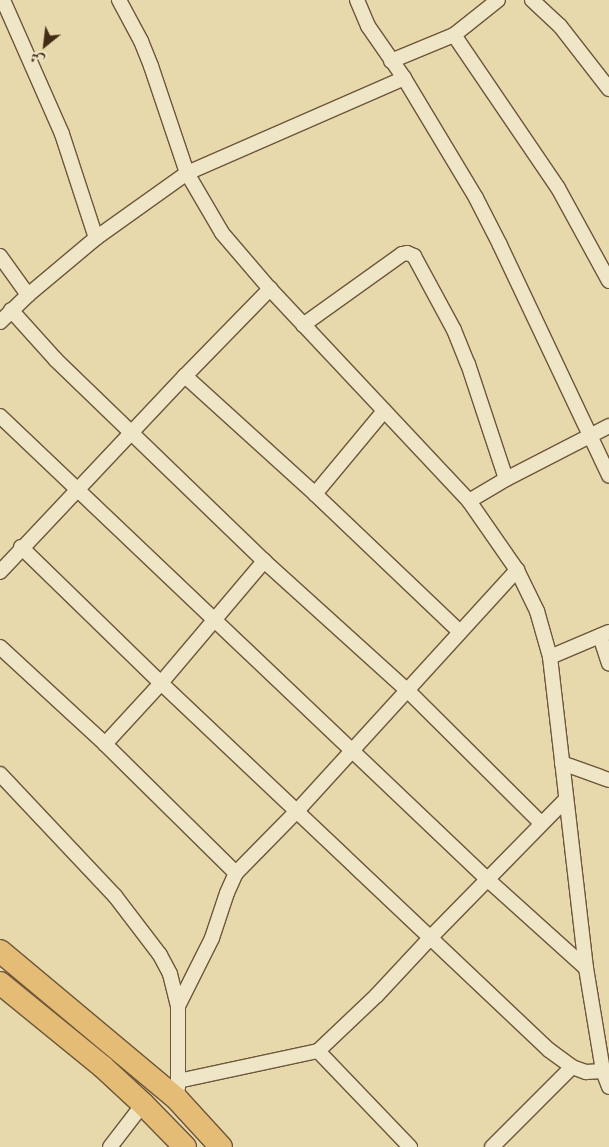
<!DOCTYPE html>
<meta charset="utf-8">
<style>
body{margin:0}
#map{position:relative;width:609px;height:1147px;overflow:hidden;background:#e7d9ab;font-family:"IM FELL DW Pica",Amiri,serif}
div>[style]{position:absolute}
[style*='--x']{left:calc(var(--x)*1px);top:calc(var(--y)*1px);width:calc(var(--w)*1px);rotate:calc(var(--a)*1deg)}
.roads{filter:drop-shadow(1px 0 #6d563a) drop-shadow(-1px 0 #6d563a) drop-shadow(0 1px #6d563a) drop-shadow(0 -1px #6d563a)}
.minor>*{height:14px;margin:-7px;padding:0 7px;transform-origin:7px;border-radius:7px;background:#efe6c8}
.primary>*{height:22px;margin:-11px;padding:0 11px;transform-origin:11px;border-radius:11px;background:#e4bc76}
span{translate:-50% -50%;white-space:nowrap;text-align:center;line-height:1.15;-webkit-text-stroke:4px #efe6c8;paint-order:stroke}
.north{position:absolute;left:20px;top:20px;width:50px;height:50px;-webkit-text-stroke:4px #efe6c8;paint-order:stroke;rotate:209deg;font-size:14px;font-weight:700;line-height:20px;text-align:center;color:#442b15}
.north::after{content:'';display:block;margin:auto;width:18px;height:22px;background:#442b15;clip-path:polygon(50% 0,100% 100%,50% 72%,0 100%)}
</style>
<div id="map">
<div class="roads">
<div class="minor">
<i style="--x:3;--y:0;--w:146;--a:66.2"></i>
<i style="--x:62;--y:134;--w:109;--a:71.9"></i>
<i style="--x:119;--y:0;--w:47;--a:61.8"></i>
<i style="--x:141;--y:41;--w:27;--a:68"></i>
<i style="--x:151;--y:66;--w:113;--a:71.4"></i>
<i style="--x:187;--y:173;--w:69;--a:59.7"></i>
<i style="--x:222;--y:233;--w:74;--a:49.4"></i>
<i style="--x:270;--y:289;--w:291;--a:46.8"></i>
<i style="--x:469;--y:501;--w:84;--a:55.2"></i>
<i style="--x:517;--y:570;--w:46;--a:64"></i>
<i style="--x:537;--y:611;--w:48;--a:74.2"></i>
<i style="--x:550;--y:657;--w:313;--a:83.4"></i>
<i style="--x:586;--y:968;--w:104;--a:80.6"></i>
<i style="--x:603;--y:1071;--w:17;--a:69"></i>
<i style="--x:357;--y:0;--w:28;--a:67"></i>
<i style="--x:368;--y:26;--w:63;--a:55.3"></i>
<i style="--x:404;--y:78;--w:140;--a:59"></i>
<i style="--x:476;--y:198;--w:53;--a:62.9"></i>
<i style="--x:500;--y:245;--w:255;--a:64.7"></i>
<i style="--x:532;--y:0;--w:38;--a:43"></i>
<i style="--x:560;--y:26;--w:80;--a:52.1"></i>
<i style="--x:454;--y:35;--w:185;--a:55.8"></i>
<i style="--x:558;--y:188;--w:106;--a:61.3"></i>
<i style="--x:391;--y:61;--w:68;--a:-22.4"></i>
<i style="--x:454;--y:35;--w:56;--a:-38.5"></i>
<i style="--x:0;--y:256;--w:48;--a:54.3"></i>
<i style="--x:28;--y:295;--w:39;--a:136"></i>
<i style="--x:28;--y:295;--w:89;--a:-40"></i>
<i style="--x:96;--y:238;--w:112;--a:-35.5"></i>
<i style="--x:187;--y:173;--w:237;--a:-23.6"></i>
<i style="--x:11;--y:310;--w:67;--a:48"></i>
<i style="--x:56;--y:360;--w:289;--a:44"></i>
<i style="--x:264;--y:561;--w:193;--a:42.1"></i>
<i style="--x:407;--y:690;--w:189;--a:44.8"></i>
<i style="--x:303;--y:325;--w:122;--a:-35.6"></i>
<i style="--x:402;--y:254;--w:5;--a:-11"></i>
<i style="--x:407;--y:253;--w:8;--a:23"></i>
<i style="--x:414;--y:256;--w:84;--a:61.6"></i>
<i style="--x:454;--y:330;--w:37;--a:68"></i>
<i style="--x:468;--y:364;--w:121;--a:71.7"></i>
<i style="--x:185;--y:376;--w:176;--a:42.2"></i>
<i style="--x:315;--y:494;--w:200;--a:43.6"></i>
<i style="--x:0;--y:416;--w:672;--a:43.55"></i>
<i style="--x:487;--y:879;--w:133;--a:42"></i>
<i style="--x:315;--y:494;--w:108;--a:-50.3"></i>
<i style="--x:469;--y:501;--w:43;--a:-30.7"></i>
<i style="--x:506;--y:479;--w:116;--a:-27.2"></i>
<i style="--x:21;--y:547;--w:195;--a:44.2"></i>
<i style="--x:161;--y:683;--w:534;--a:43.41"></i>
<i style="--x:549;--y:1050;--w:29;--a:36"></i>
<i style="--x:572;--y:1067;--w:15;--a:20"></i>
<i style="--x:586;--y:1072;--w:17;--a:-3"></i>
<i style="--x:0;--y:572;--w:270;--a:-46.7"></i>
<i style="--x:185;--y:376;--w:122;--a:-45.7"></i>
<i style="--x:600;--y:636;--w:29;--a:72"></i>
<i style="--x:0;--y:647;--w:143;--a:42.7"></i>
<i style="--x:105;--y:744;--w:184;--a:44.6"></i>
<i style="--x:550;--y:657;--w:64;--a:-23"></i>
<i style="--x:105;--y:744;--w:83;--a:-47.4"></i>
<i style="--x:161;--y:683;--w:160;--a:-49.8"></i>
<i style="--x:562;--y:763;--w:50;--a:19.9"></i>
<i style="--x:0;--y:774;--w:168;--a:46.7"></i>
<i style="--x:115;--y:896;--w:74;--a:52.7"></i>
<i style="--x:160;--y:955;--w:21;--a:62"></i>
<i style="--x:170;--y:974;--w:33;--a:76"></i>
<i style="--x:178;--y:1006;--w:82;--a:90"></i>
<i style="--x:178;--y:1006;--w:76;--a:-63.4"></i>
<i style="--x:212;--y:938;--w:47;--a:-71.6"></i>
<i style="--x:227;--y:893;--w:22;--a:-66"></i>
<i style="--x:236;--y:873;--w:86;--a:-45.5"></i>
<i style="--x:296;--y:812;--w:328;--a:-47.6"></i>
<i style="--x:318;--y:1051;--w:133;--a:46.2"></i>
<i style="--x:178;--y:1081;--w:143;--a:-12.1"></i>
<i style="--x:318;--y:1051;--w:81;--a:-43.5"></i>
<i style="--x:377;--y:995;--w:79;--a:-47"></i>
<i style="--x:431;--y:937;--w:192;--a:-45.6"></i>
<i style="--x:110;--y:1147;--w:54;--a:-52.5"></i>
<i style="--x:492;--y:1147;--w:113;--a:-45"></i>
</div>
<div class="primary">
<i style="--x:0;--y:951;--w:231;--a:39.9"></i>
<i style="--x:177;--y:1099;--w:65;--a:47.5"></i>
<i style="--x:0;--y:983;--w:133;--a:39.2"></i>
<i style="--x:103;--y:1067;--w:54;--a:42.8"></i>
<i style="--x:143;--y:1104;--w:60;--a:45.7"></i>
</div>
</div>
<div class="north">ش</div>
</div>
